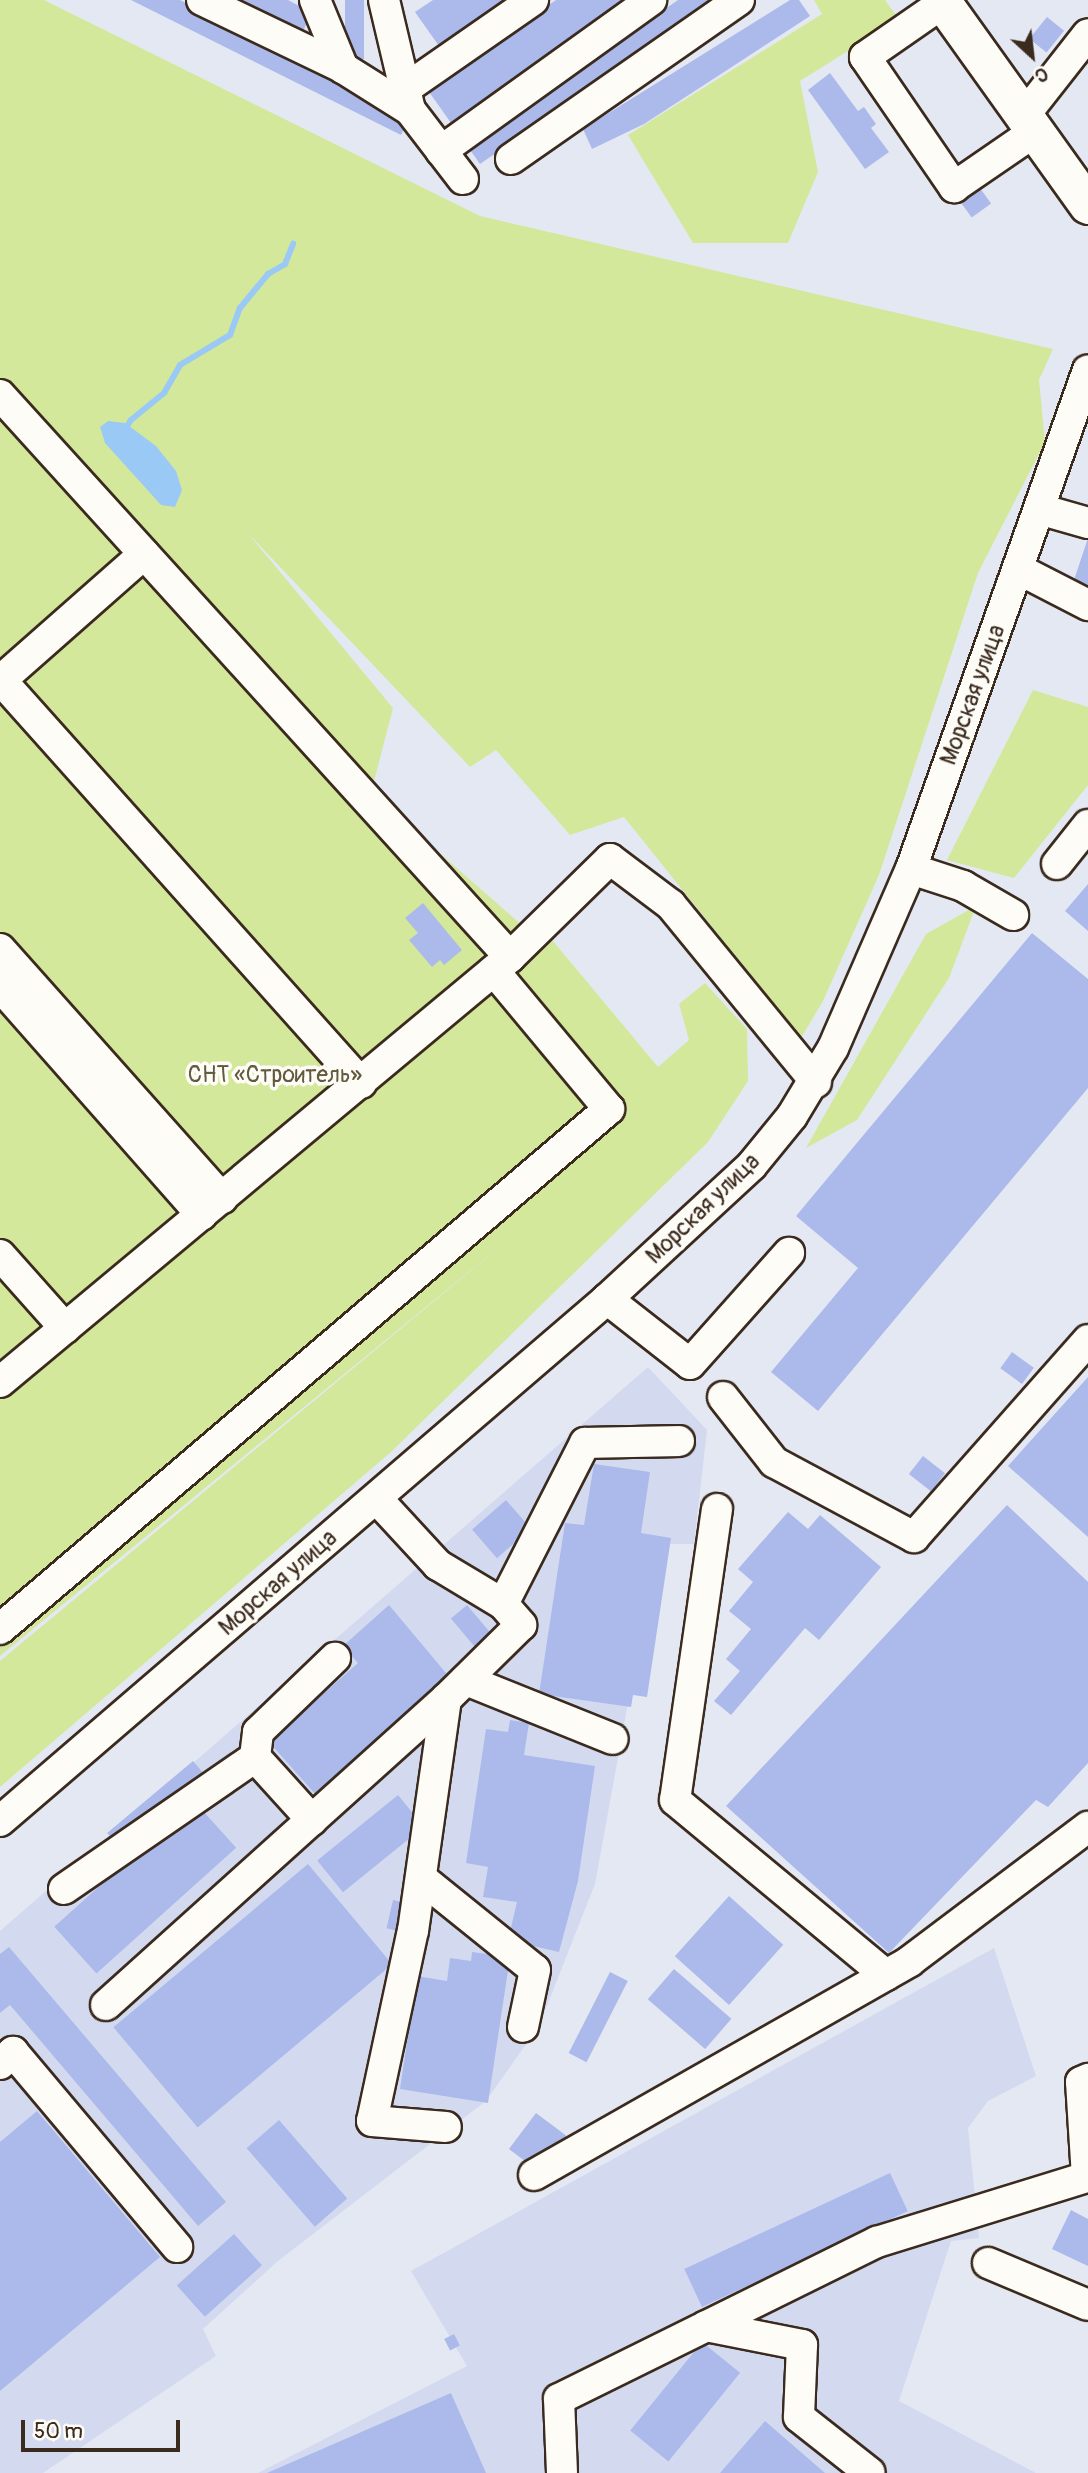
<!DOCTYPE html>
<meta charset="utf-8">
<style>
body{margin:0}
#map{position:relative;width:1088px;height:2473px;overflow:hidden;background:#e4e8f3;font-family:Pangolin,sans-serif}
div>[style]{position:absolute}
[style*='--x']{left:calc(var(--x)*1px);top:calc(var(--y)*1px);width:calc(var(--w)*1px);rotate:calc(var(--a)*1deg)}
.built>*{inset:0;background:#d3daf0}
.green>*{inset:0;background:#d4e89c}
.water>*{inset:0;background:#9ac9f5}
.stream>*{height:6px;margin:-3px;padding:0 3px;transform-origin:3px;border-radius:3px;background:#9ac9f5}
.building>*{inset:0;background:#abbaea;transform-origin:0 0}
.roads{filter:drop-shadow(2px 0 #3b2a1e) drop-shadow(-2px 0 #3b2a1e) drop-shadow(0 2px #3b2a1e) drop-shadow(0 -2px #3b2a1e)}
.minor>*{height:30px;margin:-15px;padding:0 15px;transform-origin:15px;border-radius:15px;background:#fdfcf7}
.major>*{height:37px;margin:-18.5px;padding:0 18.5px;transform-origin:18.5px;border-radius:18.5px;background:#fdfcf7}
span{translate:-50% -50%;white-space:nowrap;text-align:center;line-height:1.15;-webkit-text-stroke:7px #fdfcf7;paint-order:stroke}
.street-label{font-size:23px;color:#3b2a1e}
.park-label{font-size:23px;color:#615a3e}
.north{position:absolute;left:997px;top:21px;width:70px;height:70px;-webkit-text-stroke:5px #fdfcf7;paint-order:stroke;rotate:153deg;font-size:19px;font-weight:700;line-height:28px;text-align:center;color:#3b2a1e}
.north::after{content:'';display:block;margin:auto;width:24px;height:32px;background:#3b2a1e;clip-path:polygon(50% 0,100% 100%,50% 72%,0 100%)}
.scale{position:absolute;left:21px;top:2420px;width:159px;height:32px;box-sizing:border-box;border:4px solid #3b2a1e;border-top:0;padding-left:9px;font-size:21px;line-height:24px;white-space:nowrap;color:#3b2a1e;-webkit-text-stroke:5px #fdfcf7;paint-order:stroke}
</style>
<div id="map">
<div class="built">
<i style="clip-path:polygon(648px 1367px,707px 1430px,694px 1544px,657px 1544px,595px 1884px,539px 2026px,486px 2101px,278px 2261px,203px 2329px,216px 2356px,43px 2473px,0 2473px,0 1931px)"></i>
<i style="clip-path:polygon(994px 1948px,1036px 2076px,988px 2101px,968px 2128px,979px 2238px,951px 2241px,899px 2401px,1036px 2473px,258px 2473px,467px 2366px,411px 2271px)"></i>
</div>
<div class="green">
<i style="clip-path:polygon(0 0,44px 0,480px 216px,1053px 349px,1039px 380px,1045px 442px,978px 573px,879px 875px,823px 1001px,801px 1038px,624px 817px,570px 835px,496px 750px,470px 767px,247px 532px,393px 708px,371px 793px,533px 935px,553px 941px,658px 1067px,689px 1040px,679px 1004px,705px 983px,747px 1029px,748px 1081px,708px 1142px,391px 1452px,0 1787px,0 1661px,509px 1239px,0 1656px)"></i>
<i style="clip-path:polygon(814px 0,885px 0,899px 19px,800px 81px,818px 172px,788px 243px,693px 243px,628px 135px,822px 14px)"></i>
<i style="clip-path:polygon(1033px 690px,1088px 707px,1088px 785px,1014px 878px,947px 860px)"></i>
<i style="clip-path:polygon(976px 906px,949px 978px,857px 1120px,806px 1148px,926px 934px)"></i>
</div>
<div class="water">
<i style="clip-path:polygon(108px 421px,125px 423px,156px 446px,176px 471px,182px 490px,175px 507px,161px 505px,105px 443px,100px 427px)"></i>
</div>
<div class="stream">
<i style="--x:124;--y:431;--w:13;--a:-58"></i>
<i style="--x:131;--y:420;--w:43;--a:-39.3"></i>
<i style="--x:164;--y:393;--w:32;--a:-60"></i>
<i style="--x:180;--y:365;--w:58;--a:-31"></i>
<i style="--x:230;--y:335;--w:29;--a:-70"></i>
<i style="--x:240;--y:308;--w:44;--a:-50.5"></i>
<i style="--x:268;--y:274;--w:20;--a:-30"></i>
<i style="--x:285;--y:264;--w:22;--a:-68"></i>
</div>
<div class="building">
<i style="clip-path:polygon(131px 0,180px 0,411px 115px,401px 135px)"></i>
<i style="clip-path:polygon(236px 0,288px 0,312px 13px,302px 33px)"></i>
<i style="left:345px;top:0;width:19px;height:59px"></i>
<i style="clip-path:polygon(433px 0,505px 0,439px 46px,415px 12px)"></i>
<i style="clip-path:polygon(556px 0,629px 0,451px 123px,427px 89px)"></i>
<i style="clip-path:polygon(678px 0,716px 0,480px 164px,468px 147px)"></i>
<i style="clip-path:polygon(790px 0,799px 0,810px 16px,644px 124px,592px 149px,583px 129px)"></i>
<i style="left:1047px;top:17px;width:22px;height:28px;rotate:39deg"></i>
<i style="clip-path:polygon(830px 73px,858px 111px,864px 107px,876px 124px,871px 128px,889px 152px,865px 169px,808px 90px)"></i>
<i style="left:977px;top:184px;width:24px;height:24px;rotate:54deg"></i>
<i style="clip-path:polygon(1088px 538px,1088px 585px,1074px 580px)"></i>
<i style="clip-path:polygon(1088px 884px,1088px 931px,1065px 911px)"></i>
<i style="clip-path:polygon(423px 903px,462px 950px,444px 965px,440px 960px,432px 967px,409px 940px,418px 933px,405px 918px)"></i>
<i style="clip-path:polygon(1032px 933px,1088px 979px,1088px 1088px,818px 1411px,771px 1372px,858px 1268px,796px 1216px)"></i>
<i style="left:1012px;top:1352px;width:27px;height:20px;rotate:36deg"></i>
<i style="clip-path:polygon(1088px 1377px,1088px 1537px,1008px 1466px)"></i>
<i style="left:923px;top:1456px;width:28px;height:23px;rotate:38deg"></i>
<i style="clip-path:polygon(594px 1464px,650px 1472px,641px 1533px,671px 1538px,647px 1697px,633px 1695px,631px 1707px,539px 1694px,565px 1523px,584px 1525px)"></i>
<i style="left:506px;top:1500px;width:38px;height:45px;rotate:49deg"></i>
<i style="clip-path:polygon(1007px 1505px,1088px 1582px,1088px 1763px,1048px 1807px,1036px 1800px,889px 1953px,726px 1806px)"></i>
<i style="clip-path:polygon(788px 1512px,808px 1529px,820px 1515px,881px 1567px,819px 1640px,805px 1628px,731px 1715px,714px 1701px,740px 1671px,726px 1659px,751px 1629px,729px 1611px,753px 1582px,738px 1569px)"></i>
<i style="clip-path:polygon(389px 1605px,451px 1679px,316px 1795px,269px 1742px,358px 1663px,343px 1646px)"></i>
<i style="left:467px;top:1605px;width:52px;height:21px;rotate:50deg"></i>
<i style="clip-path:polygon(510px 1720px,529px 1723px,524px 1755px,595px 1766px,578px 1881px,559px 1952px,508px 1940px,517px 1902px,483px 1897px,488px 1867px,466px 1863px,486px 1729px,508px 1732px)"></i>
<i style="left:193px;top:1761px;width:17px;height:112px;rotate:50deg"></i>
<i style="left:398px;top:1795px;width:41px;height:104px;rotate:51deg"></i>
<i style="left:194px;top:1801px;width:63px;height:188px;rotate:48deg"></i>
<i style="left:308px;top:1864px;width:131px;height:254px;rotate:50deg"></i>
<i style="left:729px;top:1896px;width:73px;height:81px;rotate:42deg"></i>
<i style="left:393px;top:1900px;width:18px;height:29px;rotate:13deg"></i>
<i style="clip-path:polygon(9px 1947px,226px 2202px,198px 2226px,10px 2005px,0 2013px,0 1954px)"></i>
<i style="clip-path:polygon(472px 1952px,510px 1957px,488px 2103px,400px 2089px,417px 1976px,447px 1981px,450px 1958px,471px 1961px)"></i>
<i style="left:674px;top:1969px;width:76px;height:40px;rotate:41deg"></i>
<i style="left:610px;top:1972px;width:20px;height:91px;rotate:27deg"></i>
<i style="clip-path:polygon(37px 2111px,160px 2257px,0 2391px,0 2142px)"></i>
<i style="left:536px;top:2113px;width:38px;height:45px;rotate:37deg"></i>
<i style="left:279px;top:2120px;width:104px;height:43px;rotate:49deg"></i>
<i style="left:890px;top:2173px;width:42px;height:227px;rotate:65deg"></i>
<i style="clip-path:polygon(1071px 2210px,1088px 2219px,1088px 2266px,1052px 2249px)"></i>
<i style="left:234px;top:2234px;width:42px;height:77px;rotate:48deg"></i>
<i style="left:454px;top:2334px;width:13px;height:11px;rotate:63deg"></i>
<i style="left:702px;top:2342px;width:49px;height:114px;rotate:39deg"></i>
<i style="clip-path:polygon(451px 2393px,486px 2473px,267px 2473px)"></i>
<i style="clip-path:polygon(765px 2421px,825px 2473px,720px 2473px)"></i>
</div>
<div class="roads">
<div class="minor">
<i style="--x:202;--y:0;--w:157;--a:25.7"></i>
<i style="--x:343;--y:68;--w:79;--a:32.1"></i>
<i style="--x:315;--y:0;--w:74;--a:67.6"></i>
<i style="--x:384;--y:0;--w:113;--a:76.7"></i>
<i style="--x:410;--y:110;--w:87;--a:52.5"></i>
<i style="--x:943;--y:3;--w:95;--a:145.3"></i>
<i style="--x:865;--y:57;--w:158;--a:55.6"></i>
<i style="--x:954;--y:187;--w:97;--a:-34.5"></i>
<i style="--x:405;--y:89;--w:156;--a:-34.8"></i>
<i style="--x:1023;--y:117;--w:105;--a:-51.9"></i>
<i style="--x:441;--y:151;--w:259;--a:-35.7"></i>
<i style="--x:511;--y:159;--w:278;--a:-34.9"></i>
<i style="--x:0;--y:395;--w:759;--a:47.78"></i>
<i style="--x:1039;--y:509;--w:51;--a:15.9"></i>
<i style="--x:1018;--y:569;--w:79;--a:27.2"></i>
<i style="--x:0;--y:679;--w:542;--a:48.22"></i>
<i style="--x:0;--y:681;--w:192;--a:-41.4"></i>
<i style="--x:1057;--y:864;--w:50;--a:-51.5"></i>
<i style="--x:911;--y:869;--w:55;--a:18.1"></i>
<i style="--x:963;--y:886;--w:58;--a:30.1"></i>
<i style="--x:0;--y:949;--w:334;--a:48.3"></i>
<i style="--x:0;--y:986;--w:305;--a:48.6"></i>
<i style="--x:0;--y:1255;--w:98;--a:48.3"></i>
<i style="--x:607;--y:1299;--w:105;--a:38.1"></i>
<i style="--x:690;--y:1364;--w:149;--a:-48.3"></i>
<i style="--x:0;--y:1382;--w:664;--a:-39.81"></i>
<i style="--x:510;--y:957;--w:140;--a:-44.4"></i>
<i style="--x:610;--y:859;--w:76;--a:37"></i>
<i style="--x:671;--y:905;--w:229;--a:50.7"></i>
<i style="--x:723;--y:1397;--w:83;--a:51.9"></i>
<i style="--x:774;--y:1462;--w:159;--a:28.2"></i>
<i style="--x:914;--y:1537;--w:263;--a:-48.5"></i>
<i style="--x:377;--y:1499;--w:90;--a:47.3"></i>
<i style="--x:438;--y:1565;--w:76;--a:31"></i>
<i style="--x:503;--y:1604;--w:28;--a:49"></i>
<i style="--x:521;--y:1625;--w:105;--a:135.4"></i>
<i style="--x:446;--y:1699;--w:233;--a:98.1"></i>
<i style="--x:413;--y:1930;--w:195;--a:102.1"></i>
<i style="--x:372;--y:2121;--w:74;--a:4.6"></i>
<i style="--x:717;--y:1509;--w:294;--a:98.2"></i>
<i style="--x:675;--y:1800;--w:274;--a:39.7"></i>
<i style="--x:503;--y:1604;--w:181;--a:-63"></i>
<i style="--x:585;--y:1443;--w:94;--a:-1.2"></i>
<i style="--x:0;--y:1629;--w:801;--a:-40.49"></i>
<i style="--x:609;--y:1109;--w:180;--a:-129.8"></i>
<i style="--x:466;--y:1680;--w:158;--a:21.9"></i>
<i style="--x:255;--y:1757;--w:25;--a:-83"></i>
<i style="--x:258;--y:1732;--w:107;--a:-43.9"></i>
<i style="--x:0;--y:1821;--w:801;--a:-40.69"></i>
<i style="--x:607;--y:1299;--w:197;--a:-42.7"></i>
<i style="--x:752;--y:1165;--w:63;--a:-50.8"></i>
<i style="--x:792;--y:1116;--w:79;--a:-58.9"></i>
<i style="--x:833;--y:1048;--w:195;--a:-66.5"></i>
<i style="--x:911;--y:869;--w:529;--a:-70.47"></i>
<i style="--x:421;--y:1878;--w:146;--a:38.9"></i>
<i style="--x:535;--y:1970;--w:58;--a:101.9"></i>
<i style="--x:64;--y:1889;--w:232;--a:-34.6"></i>
<i style="--x:255;--y:1757;--w:85;--a:47.9"></i>
<i style="--x:106;--y:2005;--w:457;--a:-42"></i>
<i style="--x:0;--y:2064;--w:18;--a:-43"></i>
<i style="--x:13;--y:2052;--w:255;--a:49.9"></i>
<i style="--x:534;--y:2175;--w:433;--a:-29.6"></i>
<i style="--x:910;--y:1961;--w:223;--a:-37"></i>
<i style="--x:1087;--y:2177;--w:95;--a:-93.6"></i>
<i style="--x:1081;--y:2082;--w:8;--a:-23"></i>
<i style="--x:988;--y:2263;--w:108;--a:22.8"></i>
<i style="--x:706;--y:2326;--w:98;--a:11.2"></i>
<i style="--x:802;--y:2345;--w:72;--a:92.4"></i>
<i style="--x:799;--y:2417;--w:90;--a:38.3"></i>
<i style="--x:562;--y:2473;--w:74;--a:-92.3"></i>
<i style="--x:559;--y:2399;--w:355;--a:-26.3"></i>
<i style="--x:877;--y:2242;--w:220;--a:-17.2"></i>
</div>
<div class="major">
<i style="--x:941;--y:0;--w:252;--a:54.4"></i>
</div>
</div>
<div class="street-label">
<span style="left:973px;top:695px;rotate:-70deg">Морская улица</span>
<span style="left:703px;top:1209px;rotate:-44deg">Морская улица</span>
<span style="left:278px;top:1583px;rotate:-41deg">Морская улица</span>
</div>
<div class="park-label">
<span style="left:275px;top:1075px">СНТ «Строитель»</span>
</div>
<div class="north">С</div>
<div class="scale">50 m</div>
</div>
